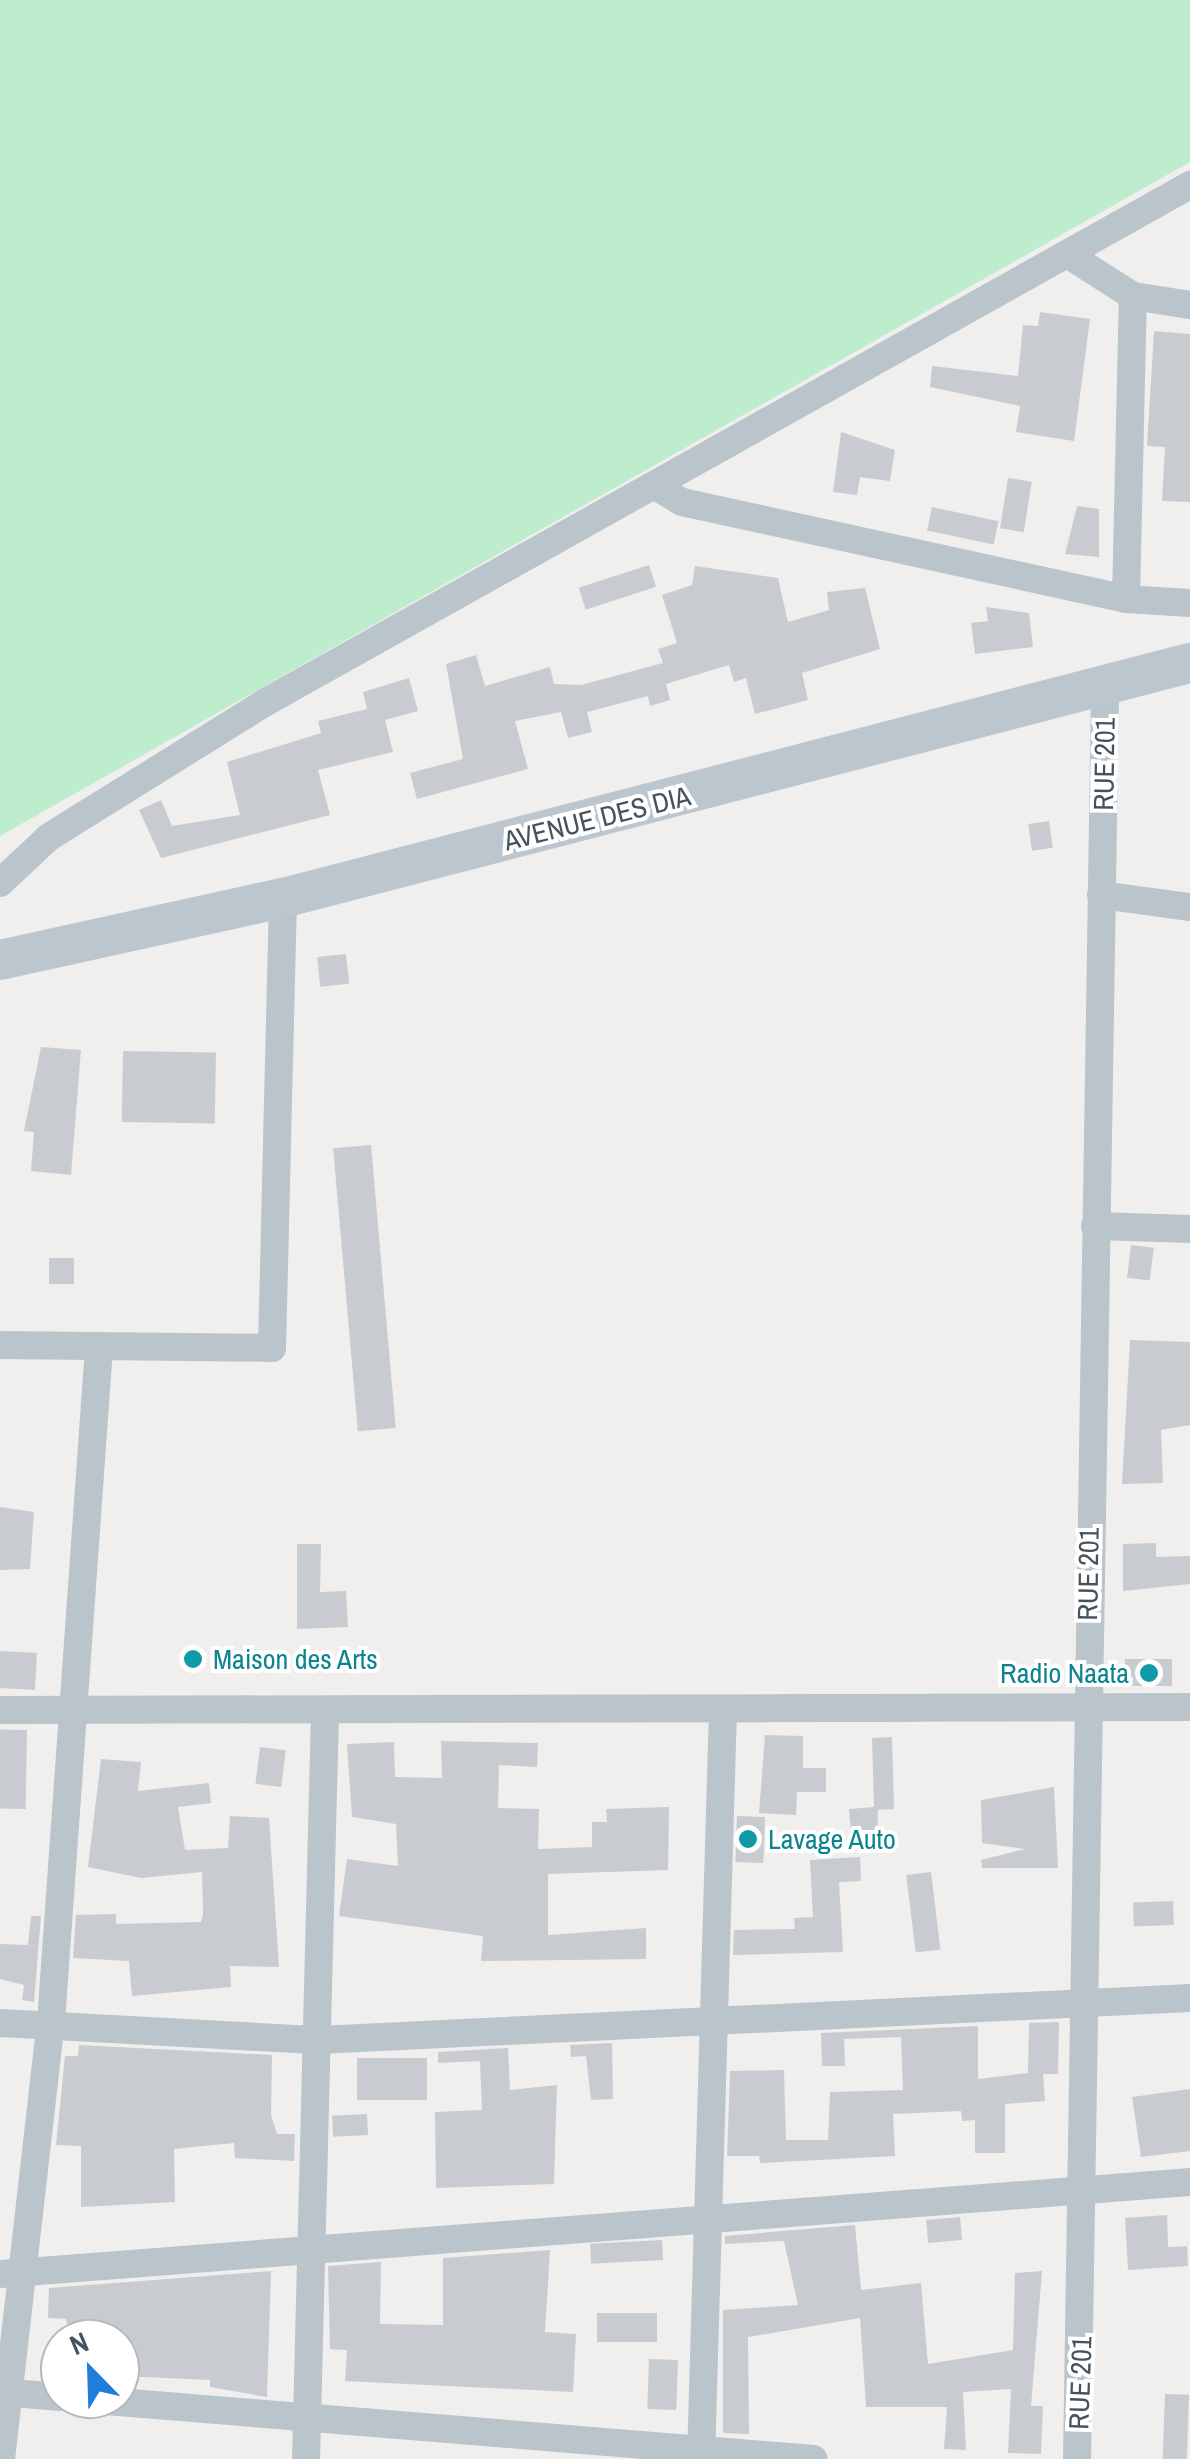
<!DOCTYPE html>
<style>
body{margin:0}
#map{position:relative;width:1190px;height:2459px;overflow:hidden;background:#f1eeee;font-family:"Archivo Narrow",sans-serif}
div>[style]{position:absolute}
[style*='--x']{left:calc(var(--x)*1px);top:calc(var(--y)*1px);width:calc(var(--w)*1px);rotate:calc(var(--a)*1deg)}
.green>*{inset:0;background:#beedcd}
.building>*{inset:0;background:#c8ccd1;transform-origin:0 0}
.street>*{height:28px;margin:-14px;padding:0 14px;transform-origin:14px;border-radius:14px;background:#bac4cb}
.secondary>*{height:40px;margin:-20px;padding:0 20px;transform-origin:20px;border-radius:20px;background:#bbc6cf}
.dots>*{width:28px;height:28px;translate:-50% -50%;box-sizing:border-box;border:5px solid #fff;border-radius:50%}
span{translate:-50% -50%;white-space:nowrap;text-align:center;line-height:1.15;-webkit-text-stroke:8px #fff;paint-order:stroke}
.street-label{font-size:28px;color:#47535b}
.culture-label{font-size:28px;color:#0d838f}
.left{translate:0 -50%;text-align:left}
.right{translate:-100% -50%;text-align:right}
.north{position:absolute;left:40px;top:2319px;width:100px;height:100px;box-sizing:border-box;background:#fff;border:2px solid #b5babd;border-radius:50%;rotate:337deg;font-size:28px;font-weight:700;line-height:40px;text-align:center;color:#47535b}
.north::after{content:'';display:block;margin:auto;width:35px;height:45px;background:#207dd9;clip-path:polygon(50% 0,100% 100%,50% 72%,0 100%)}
</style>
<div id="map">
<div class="green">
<i style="clip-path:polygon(0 0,1190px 0,1190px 162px,0 836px)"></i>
</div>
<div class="building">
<i style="clip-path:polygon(1040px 312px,1090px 319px,1074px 441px,1016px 432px,1020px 406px,930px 387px,932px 366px,1018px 376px,1023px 325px,1038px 326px)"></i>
<i style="clip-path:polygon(1154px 331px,1190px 334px,1190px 502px,1162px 501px,1165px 447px,1147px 446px)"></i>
<i style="clip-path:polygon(841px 432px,895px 450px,890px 481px,860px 477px,857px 495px,833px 492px)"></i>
<i style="left:1008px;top:478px;width:24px;height:51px;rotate:9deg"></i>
<i style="clip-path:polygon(1077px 506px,1099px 509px,1099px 557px,1065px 554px)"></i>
<i style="left:932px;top:507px;width:68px;height:24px;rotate:12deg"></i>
<i style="left:649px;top:565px;width:23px;height:74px;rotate:72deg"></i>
<i style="clip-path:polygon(695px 566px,778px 578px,788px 622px,829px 610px,827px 592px,865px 588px,880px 649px,802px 673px,808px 700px,755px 714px,746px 678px,734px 682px,729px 665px,666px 684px,670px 700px,650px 706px,648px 696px,587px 712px,592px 732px,568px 738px,561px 712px,515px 721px,528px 769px,417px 799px,410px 773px,463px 759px,446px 664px,476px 655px,485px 686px,550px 667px,554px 684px,581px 685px,663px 663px,658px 649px,677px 643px,662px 595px,692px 585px)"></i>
<i style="clip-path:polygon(986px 607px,1029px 613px,1033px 647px,975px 654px,971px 623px,988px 621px)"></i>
<i style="clip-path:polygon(409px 678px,418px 711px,385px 720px,393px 752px,318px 770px,330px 815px,161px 858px,139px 810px,161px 800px,172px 826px,240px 815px,227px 762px,321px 733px,318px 721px,367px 709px,363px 692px)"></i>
<i style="left:1049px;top:821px;width:27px;height:21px;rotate:82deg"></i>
<i style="left:346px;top:954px;width:30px;height:29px;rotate:84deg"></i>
<i style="clip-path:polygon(41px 1047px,81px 1050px,71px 1175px,31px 1171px,34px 1132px,24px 1131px)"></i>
<i style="left:123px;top:1051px;width:93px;height:71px;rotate:1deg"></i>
<i style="left:371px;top:1145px;width:284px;height:38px;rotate:85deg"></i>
<i style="left:1131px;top:1245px;width:23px;height:33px;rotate:7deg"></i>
<i style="left:49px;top:1258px;width:25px;height:26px"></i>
<i style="clip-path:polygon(1130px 1340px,1190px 1342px,1190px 1425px,1161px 1430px,1163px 1483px,1122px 1484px)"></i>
<i style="clip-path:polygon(0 1507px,34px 1512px,30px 1569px,0 1570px)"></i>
<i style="clip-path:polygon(1156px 1543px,1156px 1557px,1190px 1556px,1190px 1584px,1123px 1591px,1123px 1544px)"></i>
<i style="clip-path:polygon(297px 1544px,321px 1544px,320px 1592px,346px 1591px,348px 1627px,297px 1629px)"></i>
<i style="left:0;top:1651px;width:37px;height:37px;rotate:3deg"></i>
<i style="left:1172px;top:1659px;width:27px;height:47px;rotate:90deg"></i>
<i style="left:27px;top:1730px;width:79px;height:27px;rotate:91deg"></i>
<i style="clip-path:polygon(765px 1735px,803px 1736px,803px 1768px,826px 1768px,826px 1792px,797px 1792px,796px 1815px,759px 1813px)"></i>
<i style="clip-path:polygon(892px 1737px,894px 1809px,878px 1810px,877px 1842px,852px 1844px,849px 1809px,874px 1807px,872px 1738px)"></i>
<i style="clip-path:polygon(441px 1741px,538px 1743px,537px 1767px,499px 1765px,498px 1808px,539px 1809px,538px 1849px,592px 1847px,592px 1822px,607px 1822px,606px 1809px,669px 1807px,668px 1870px,548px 1874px,548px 1935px,646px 1928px,646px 1959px,481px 1961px,483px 1936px,339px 1916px,347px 1859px,398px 1866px,396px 1824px,352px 1817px,347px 1744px,394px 1742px,395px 1777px,442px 1778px)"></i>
<i style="left:260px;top:1747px;width:26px;height:37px;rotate:7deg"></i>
<i style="clip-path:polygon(101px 1759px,141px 1762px,138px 1791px,209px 1783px,211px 1803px,178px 1807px,185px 1850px,228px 1848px,230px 1816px,269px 1818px,279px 1967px,230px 1966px,231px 1987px,132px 1996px,129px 1961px,73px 1958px,76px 1915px,116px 1914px,116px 1924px,201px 1922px,203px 1914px,202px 1872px,141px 1878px,88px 1867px)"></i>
<i style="clip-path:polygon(1054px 1787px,1058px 1868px,982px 1868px,981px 1860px,1025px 1849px,982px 1843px,981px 1800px)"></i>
<i style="left:737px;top:1816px;width:28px;height:46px;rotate:2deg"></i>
<i style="clip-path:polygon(860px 1857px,861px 1881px,839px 1882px,843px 1952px,733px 1955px,734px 1930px,795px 1929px,794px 1918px,813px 1917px,810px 1860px)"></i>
<i style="left:931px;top:1872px;width:78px;height:25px;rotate:83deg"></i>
<i style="left:1173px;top:1901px;width:24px;height:40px;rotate:88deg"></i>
<i style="clip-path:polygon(31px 1916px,41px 1916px,34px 2002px,22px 2000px,24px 1985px,0 1979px,0 1944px,28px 1945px)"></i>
<i style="clip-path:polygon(1059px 2022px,1058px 2074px,1043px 2074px,1045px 2101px,1005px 2104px,1005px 2153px,975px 2153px,975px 2120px,962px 2121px,961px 2111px,893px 2114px,895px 2156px,760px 2163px,759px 2156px,727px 2156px,730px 2071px,784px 2070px,786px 2140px,828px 2140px,830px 2092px,903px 2090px,901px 2037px,844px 2039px,845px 2066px,822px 2066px,821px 2033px,978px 2026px,978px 2079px,1028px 2073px,1029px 2023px)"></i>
<i style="clip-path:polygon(612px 2043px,613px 2099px,591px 2100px,586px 2056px,571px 2057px,570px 2045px)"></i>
<i style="clip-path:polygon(79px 2045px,272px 2055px,271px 2115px,277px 2134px,295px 2134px,294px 2161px,235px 2158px,234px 2143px,174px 2149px,175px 2202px,81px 2207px,81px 2146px,56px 2145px,65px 2056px,78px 2056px)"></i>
<i style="clip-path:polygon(508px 2048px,510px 2090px,557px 2085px,554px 2184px,436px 2188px,435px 2112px,482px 2110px,480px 2061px,438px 2063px,438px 2052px)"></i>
<i style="left:427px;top:2058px;width:42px;height:70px;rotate:90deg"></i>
<i style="clip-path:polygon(1190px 2089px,1190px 2151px,1141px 2157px,1132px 2097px)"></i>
<i style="left:367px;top:2114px;width:21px;height:35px;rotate:87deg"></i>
<i style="clip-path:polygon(1167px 2215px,1168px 2247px,1187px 2246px,1188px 2266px,1128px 2270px,1125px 2218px)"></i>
<i style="left:960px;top:2217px;width:23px;height:34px;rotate:85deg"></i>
<i style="clip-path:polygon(855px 2225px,861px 2290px,921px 2283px,928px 2364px,1013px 2350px,1015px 2273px,1042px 2271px,1031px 2406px,1043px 2406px,1041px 2454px,1008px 2453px,1011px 2389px,963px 2392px,966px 2450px,944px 2449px,947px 2407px,866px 2407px,860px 2318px,748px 2337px,749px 2434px,723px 2433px,723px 2310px,798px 2305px,784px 2241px,725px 2244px,725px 2236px)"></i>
<i style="left:662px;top:2240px;width:20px;height:72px;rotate:87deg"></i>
<i style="clip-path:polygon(550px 2250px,545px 2332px,576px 2334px,573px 2392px,345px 2381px,347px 2350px,330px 2349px,328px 2266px,381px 2262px,380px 2324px,443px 2325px,443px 2258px)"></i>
<i style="clip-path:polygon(271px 2271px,267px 2397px,210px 2387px,210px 2380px,120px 2376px,120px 2333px,70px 2339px,66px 2319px,48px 2318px,49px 2288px)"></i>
<i style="left:597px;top:2313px;width:60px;height:29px"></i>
<i style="left:649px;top:2359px;width:29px;height:50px;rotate:2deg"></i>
<i style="left:1165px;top:2394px;width:24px;height:65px;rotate:2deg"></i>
</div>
<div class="street">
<i style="--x:1067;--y:254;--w:78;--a:32.5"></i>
<i style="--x:1133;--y:296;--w:58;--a:9"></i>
<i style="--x:657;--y:487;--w:29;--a:31"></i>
<i style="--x:682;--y:502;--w:454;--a:12.3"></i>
<i style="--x:1126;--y:599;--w:64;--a:3.6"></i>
<i style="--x:1126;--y:599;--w:303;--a:-88.7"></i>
<i style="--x:0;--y:883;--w:67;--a:-43.2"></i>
<i style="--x:49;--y:837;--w:256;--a:-31.9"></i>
<i style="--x:266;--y:702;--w:1059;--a:-29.23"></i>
<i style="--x:1101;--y:895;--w:90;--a:7.7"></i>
<i style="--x:1095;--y:1226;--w:95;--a:1.8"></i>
<i style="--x:0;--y:1345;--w:272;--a:0.6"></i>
<i style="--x:272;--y:1348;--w:450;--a:-88.6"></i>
<i style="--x:0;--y:1710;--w:1190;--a:-0.14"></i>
<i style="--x:0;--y:2023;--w:319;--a:3.1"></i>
<i style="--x:319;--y:2040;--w:872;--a:-2.76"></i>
<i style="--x:0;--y:2274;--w:1194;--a:-4.42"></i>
<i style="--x:0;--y:2392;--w:60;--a:4.8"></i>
<i style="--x:82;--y:2399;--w:734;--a:4.69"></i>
<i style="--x:1;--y:2459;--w:440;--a:-83.5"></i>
<i style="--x:51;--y:2022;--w:676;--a:-85.93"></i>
<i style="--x:306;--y:2459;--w:747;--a:-88.54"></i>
<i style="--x:701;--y:2459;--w:748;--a:-88.32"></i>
<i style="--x:1077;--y:2459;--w:1771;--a:-89.09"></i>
</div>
<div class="secondary">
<i style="--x:0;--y:960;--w:290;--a:-12.4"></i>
<i style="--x:283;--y:898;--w:937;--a:-14.53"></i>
</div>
<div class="dots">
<i style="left:193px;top:1659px;background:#0f9aa8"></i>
<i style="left:1149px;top:1673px;background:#0f9aa8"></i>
<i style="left:748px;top:1839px;background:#0f9aa8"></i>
</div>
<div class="street-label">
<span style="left:1104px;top:764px;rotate:-89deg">RUE 201</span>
<span style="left:597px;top:818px;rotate:-14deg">AVENUE DES DIA</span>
<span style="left:1088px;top:1574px;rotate:-89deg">RUE 201</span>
<span style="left:1080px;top:2383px;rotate:-88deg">RUE 201</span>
</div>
<div class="culture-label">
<span class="left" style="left:213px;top:1659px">Maison des Arts</span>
<span class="right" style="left:1129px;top:1673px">Radio Naata</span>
<span class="left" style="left:768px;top:1839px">Lavage Auto</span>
</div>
<div class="north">N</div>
</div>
